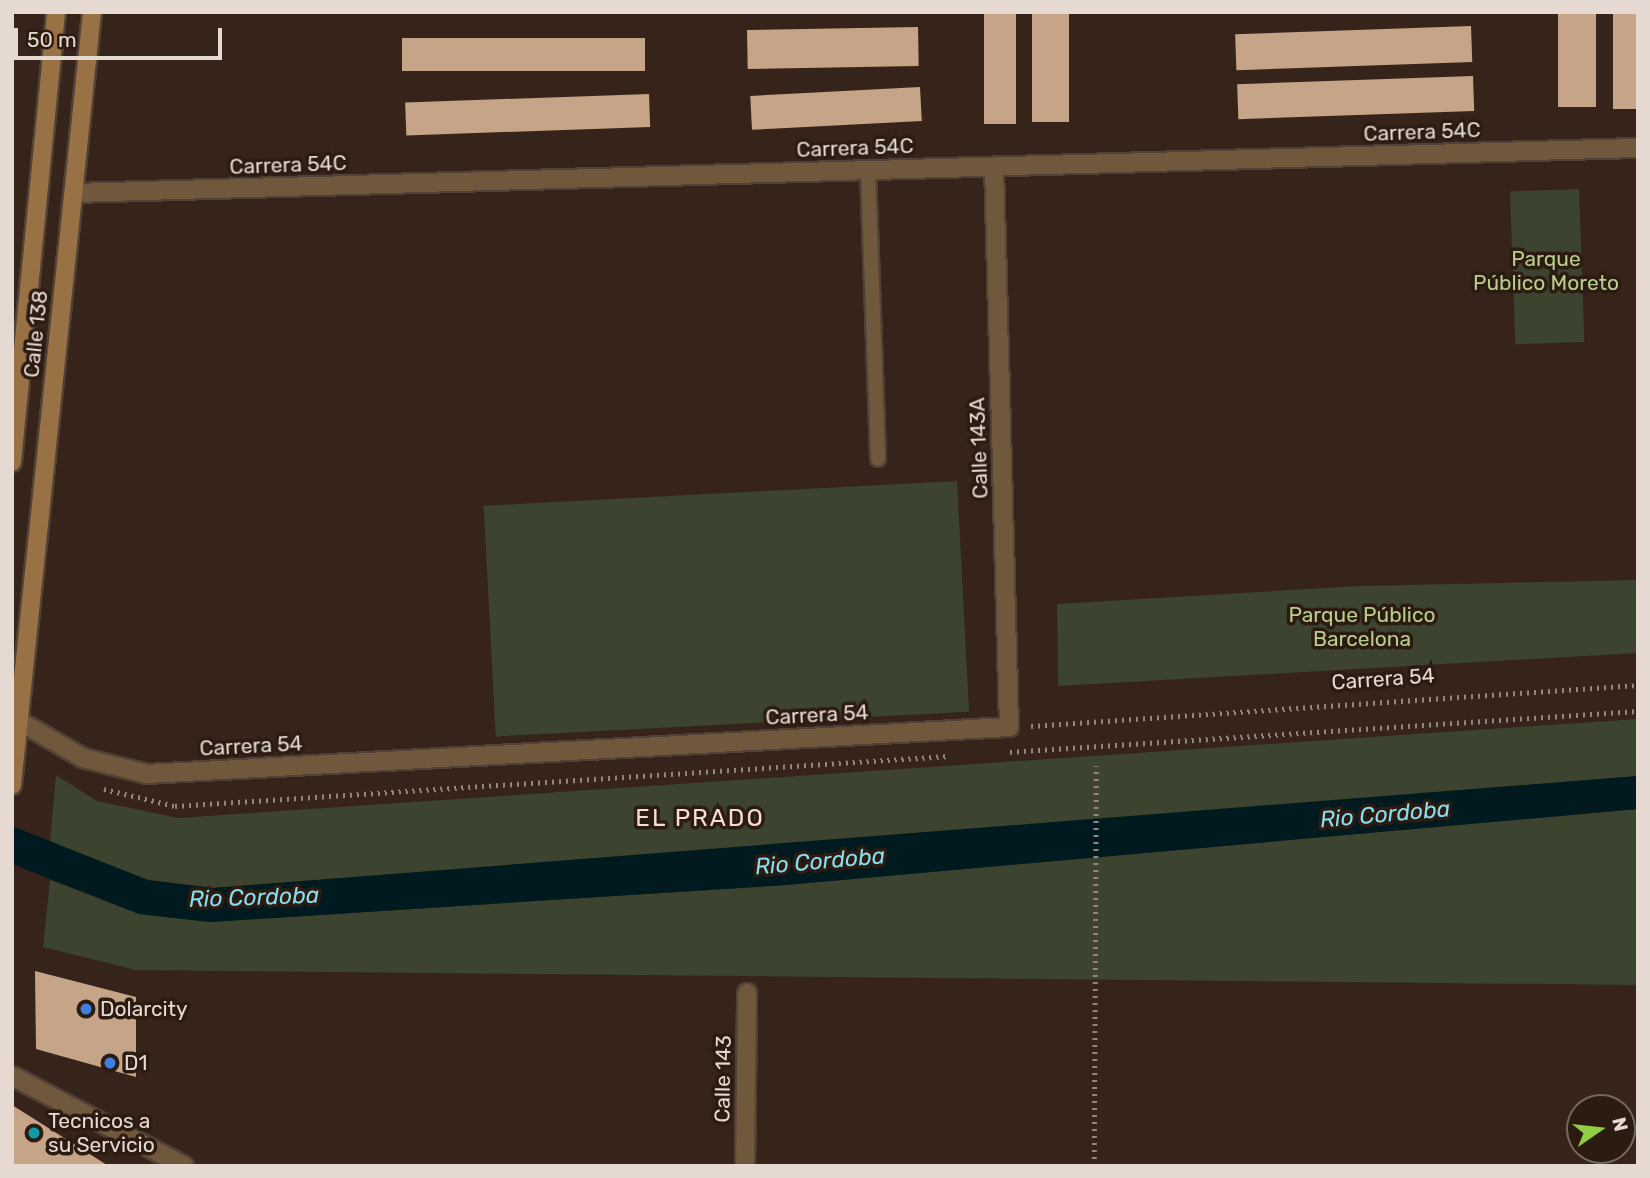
<!DOCTYPE html>
<meta charset="utf-8">
<style>
body{margin:0}
#map{position:relative;width:1650px;height:1178px;overflow:hidden;background:#36241a;font-family:Rubik,sans-serif}
div>[style]{position:absolute}
[style*='--x']{left:calc(var(--x)*1px);top:calc(var(--y)*1px);width:calc(var(--w)*1px);rotate:calc(var(--a)*1deg)}
.green>*{inset:0;background:#3c432e;transform-origin:0 0}
.water>*{inset:0;background:#011a20}
.building>*{inset:0;background:#c6a487;transform-origin:0 0}
.path>*{height:4.5px;margin-top:-2.25px;transform-origin:0;background:repeating-linear-gradient(90deg,#94857c 0 2px,transparent 0 7px)}
.roads{filter:drop-shadow(2px 0 #524137) drop-shadow(-2px 0 #524137) drop-shadow(0 2px #524137) drop-shadow(0 -2px #524137)}
.lane>*{height:14px;margin:-7px;padding:0 7px;transform-origin:7px;border-radius:7px;background:#70583c}
.street>*{height:18px;margin:-9px;padding:0 9px;transform-origin:9px;border-radius:9px;background:#70583c}
.secondary>*{height:18px;margin:-9px;padding:0 9px;transform-origin:9px;border-radius:9px;background:#987144}
.dots>*{width:19px;height:19px;translate:-50% -50%;box-sizing:border-box;border:4px solid #2b1b11;border-radius:50%}
span{translate:-50% -50%;white-space:nowrap;text-align:center;line-height:1.15;-webkit-text-stroke:7px #2b1b11;paint-order:stroke}
.street-label{font-size:21px;color:#e5d9d2}
.park-label{font-size:21px;color:#b9cd8e}
.poi-label{font-size:21px;color:#e5d9d2}
.left{translate:0 -50%;text-align:left}
.water-label{font-size:23px;color:#88def0;font-style:italic}
.quarter-label{font-size:24px;color:#f6ded1;letter-spacing:2px}
.frame{position:absolute;inset:0;border:14px solid #e5d9d2;pointer-events:none}
.north{position:absolute;left:1566px;top:1094px;width:70px;height:70px;box-sizing:border-box;background:#2b1b11;border:2px solid #75675e;border-radius:50%;rotate:76deg;font-size:19px;font-weight:700;line-height:28px;text-align:center;color:#e5d9d2}
.north::after{content:'';display:block;margin:auto;width:24px;height:32px;background:#8fcd42;clip-path:polygon(50% 0,100% 100%,50% 72%,0 100%)}
.scale{position:absolute;left:14px;top:28px;width:208px;height:32px;box-sizing:border-box;border:4px solid #e5d9d2;border-top:0;padding-left:9px;font-size:21px;line-height:24px;white-space:nowrap;color:#e5d9d2;-webkit-text-stroke:5px #2b1b11;paint-order:stroke}
</style>
<div id="map">
<div class="green">
<i style="left:1579px;top:189px;width:153px;height:69px;rotate:88deg"></i>
<i style="left:957px;top:481px;width:231px;height:474px;rotate:87deg"></i>
<i style="clip-path:polygon(1638px 580px,1638px 653px,1058px 686px,1057px 604px,1359px 586px)"></i>
<i style="clip-path:polygon(1638px 719px,1638px 776px,786px 847px,213px 888px,148px 880px,50px 843px,56px 775px,97px 801px,178px 818px)"></i>
<i style="clip-path:polygon(1638px 809px,1638px 985px,136px 970px,43px 947px,50px 880px,139px 914px,210px 922px,786px 885px)"></i>
</div>
<div class="water">
<i style="clip-path:polygon(1638px 776px,1638px 809px,786px 885px,210px 922px,139px 914px,12px 864px,12px 826px,148px 880px,213px 888px)"></i>
</div>
<div class="building">
<i style="left:984px;top:12px;width:32px;height:112px"></i>
<i style="left:1032px;top:12px;width:37px;height:110px"></i>
<i style="left:1558px;top:12px;width:38px;height:95px"></i>
<i style="left:1613px;top:12px;width:25px;height:97px"></i>
<i style="left:1471px;top:26px;width:36px;height:236px;rotate:88deg"></i>
<i style="left:918px;top:27px;width:39px;height:171px;rotate:89deg"></i>
<i style="left:645px;top:38px;width:33px;height:243px;rotate:90deg"></i>
<i style="left:1473px;top:76px;width:35px;height:236px;rotate:88deg"></i>
<i style="left:920px;top:87px;width:34px;height:170px;rotate:87deg"></i>
<i style="left:649px;top:94px;width:33px;height:244px;rotate:88deg"></i>
<i style="clip-path:polygon(35px 971px,136px 997px,136px 1077px,36px 1049px)"></i>
<i style="clip-path:polygon(12px 1105px,107px 1165px,12px 1166px)"></i>
</div>
<div class="path">
<i style="--x:1031;--y:726;--w:608;--a:-3.86"></i>
<i style="--x:1010;--y:752;--w:629;--a:-3.74"></i>
<i style="--x:104;--y:789;--w:73;--a:13.5"></i>
<i style="--x:175;--y:806;--w:776;--a:-3.7"></i>
<i style="--x:1094;--y:1166;--w:400;--a:-89.7"></i>
</div>
<div class="roads">
<div class="lane">
<i style="--x:868;--y:170;--w:289;--a:88"></i>
</div>
<div class="street">
<i style="--x:74;--y:193;--w:1565;--a:-1.65"></i>
<i style="--x:12;--y:717;--w:82;--a:30"></i>
<i style="--x:83;--y:758;--w:66;--a:14"></i>
<i style="--x:147;--y:774;--w:863;--a:-3.12"></i>
<i style="--x:1009;--y:727;--w:560;--a:-91.53"></i>
<i style="--x:12;--y:1076;--w:194;--a:27.6"></i>
<i style="--x:745;--y:1166;--w:173;--a:-89.3"></i>
</div>
<div class="secondary">
<i style="--x:12;--y:462;--w:452;--a:-84.4"></i>
<i style="--x:12;--y:785;--w:777;--a:-84.09"></i>
</div>
</div>
<div class="dots">
<i style="left:86px;top:1009px;background:#3f7fe0"></i>
<i style="left:110px;top:1063px;background:#3f7fe0"></i>
<i style="left:34px;top:1133px;background:#0f9aa8"></i>
</div>
<div class="street-label">
<span style="left:1422px;top:132px;rotate:-2deg">Carrera 54C</span>
<span style="left:855px;top:148px;rotate:-2deg">Carrera 54C</span>
<span style="left:288px;top:165px;rotate:-2deg">Carrera 54C</span>
<span style="left:36px;top:334px;rotate:-84deg">Calle 138</span>
<span style="left:979px;top:448px;rotate:-92deg">Calle 143A</span>
<span style="left:1383px;top:679px;rotate:-4deg">Carrera 54</span>
<span style="left:817px;top:715px;rotate:-3deg">Carrera 54</span>
<span style="left:251px;top:746px;rotate:-3deg">Carrera 54</span>
<span style="left:723px;top:1079px;rotate:-89deg">Calle 143</span>
</div>
<div class="park-label">
<span style="left:1546px;top:271px">Parque<br>Público Moreto</span>
<span style="left:1362px;top:627px">Parque Público<br>Barcelona</span>
</div>
<div class="poi-label">
<span class="left" style="left:100px;top:1009px">Dolarcity</span>
<span class="left" style="left:124px;top:1063px">D1</span>
<span class="left" style="left:48px;top:1133px">Tecnicos a<br>su Servicio</span>
</div>
<div class="water-label">
<span style="left:1385px;top:814px;rotate:-5deg">Rio Cordoba</span>
<span style="left:820px;top:861px;rotate:-5deg">Rio Cordoba</span>
<span style="left:254px;top:897px;rotate:-2deg">Rio Cordoba</span>
</div>
<div class="quarter-label">
<span style="left:700px;top:819px">EL PRADO</span>
</div>
<div class="frame"></div>
<div class="north">N</div>
<div class="scale">50 m</div>
</div>
